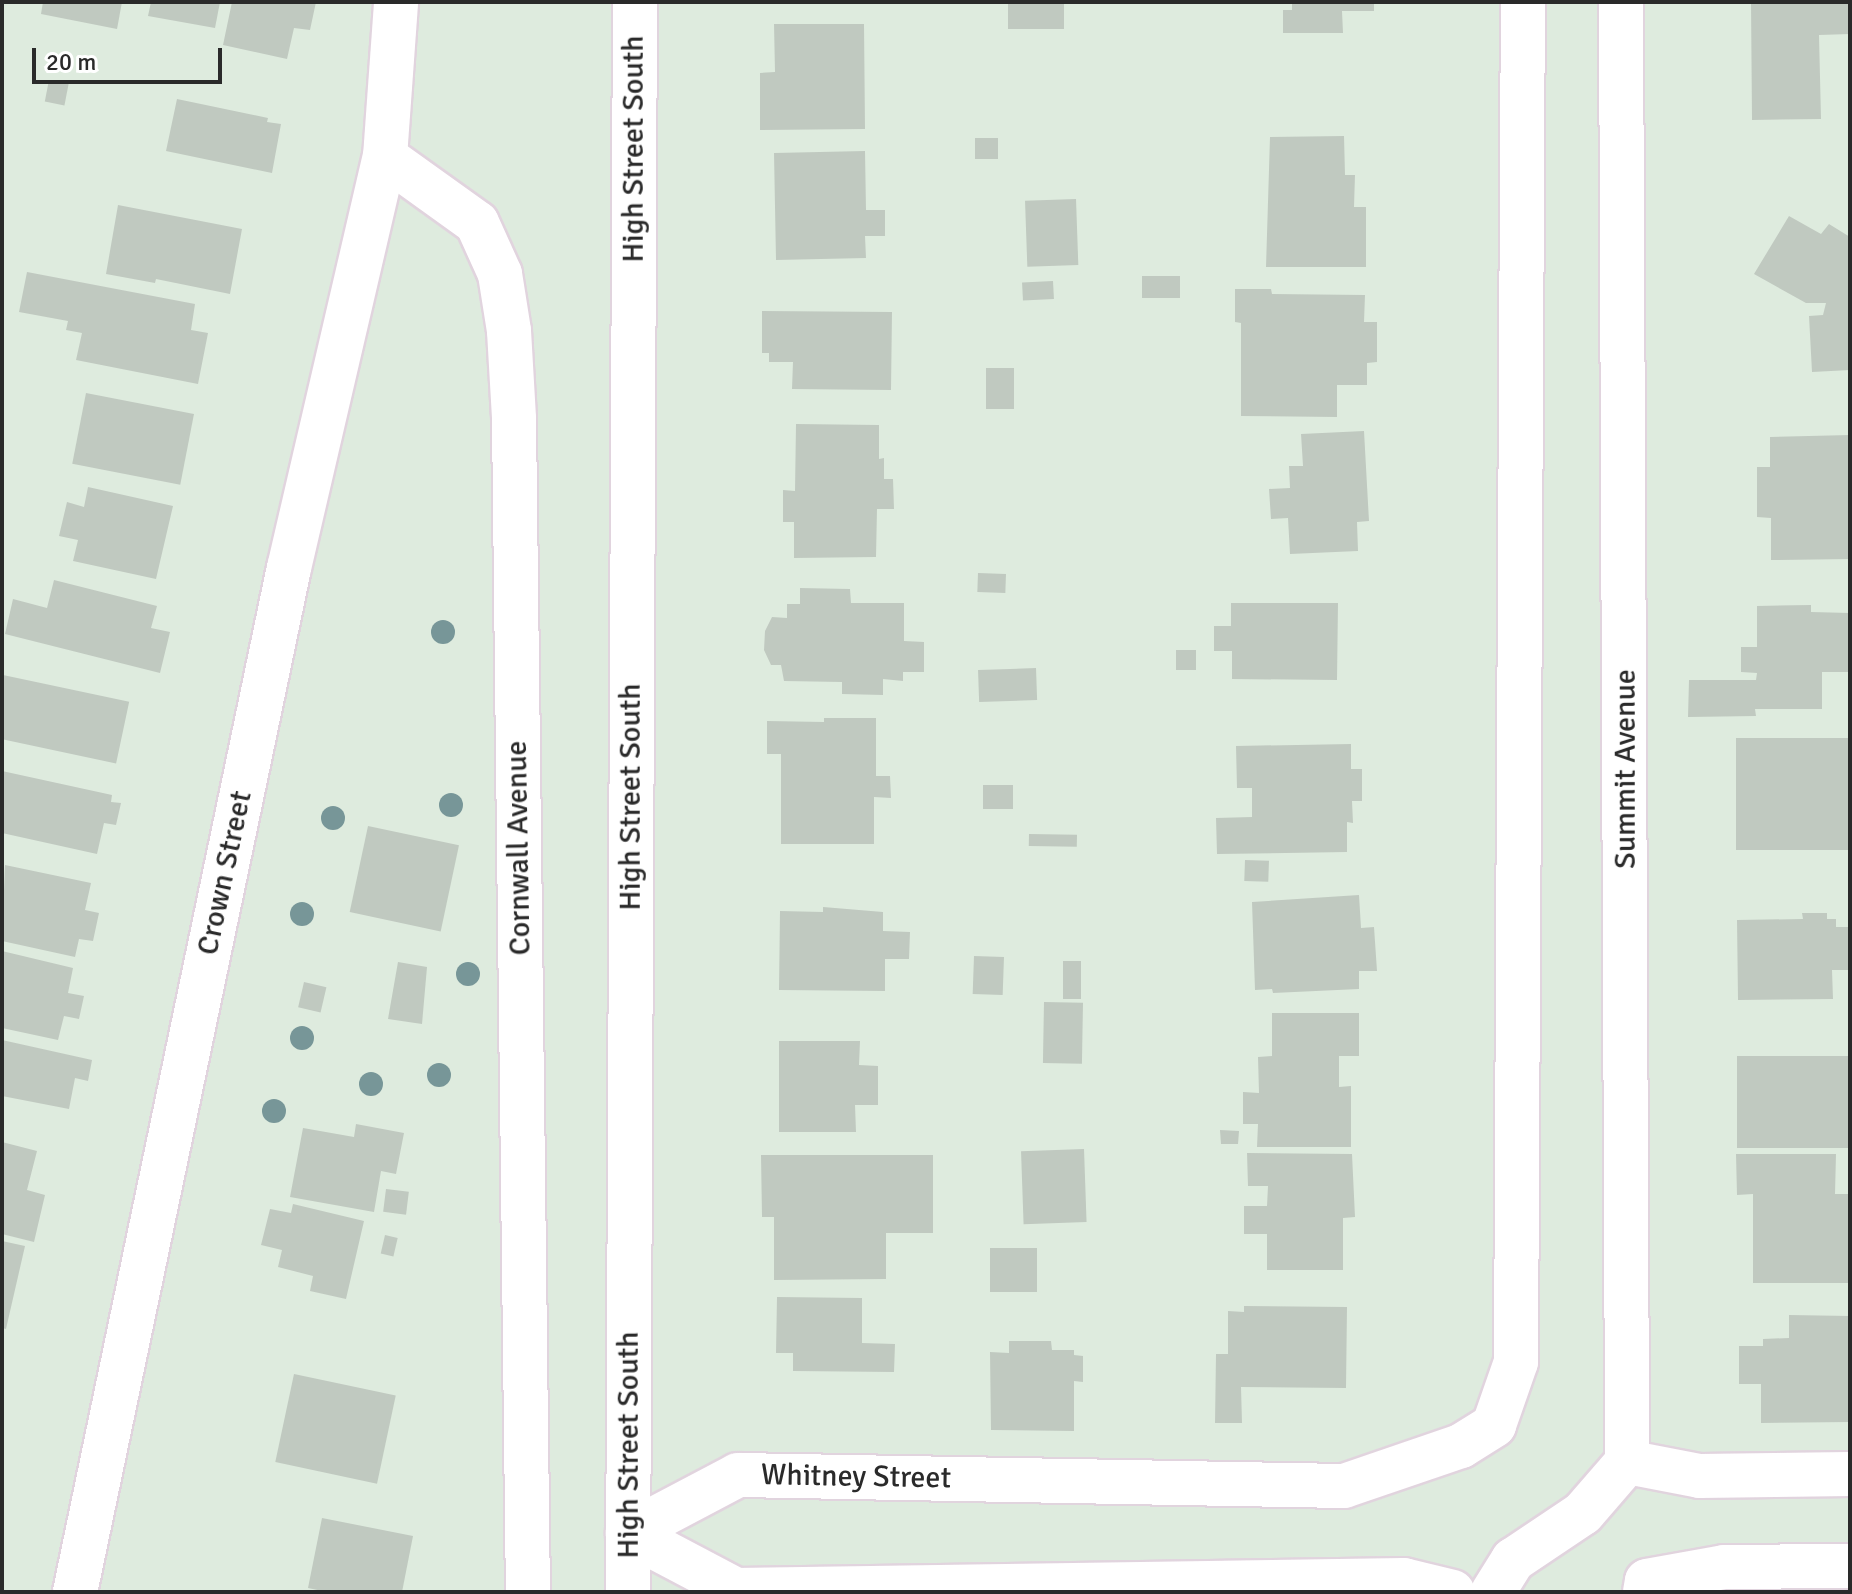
<!DOCTYPE html>
<style>
body{margin:0}
#map{position:relative;width:1852px;height:1594px;overflow:hidden;background:#deebde;font-family:Signika,sans-serif}
div>[style]{position:absolute}
[style*='--x']{left:calc(var(--x)*1px);top:calc(var(--y)*1px);width:calc(var(--w)*1px);rotate:calc(var(--a)*1deg)}
.building>*{inset:0;background:#c0c9c0;transform-origin:0 0}
.roads{filter:drop-shadow(2px 0 #e1d4de) drop-shadow(-2px 0 #e1d4de) drop-shadow(0 2px #e1d4de) drop-shadow(0 -2px #e1d4de)}
.minor>*{height:44px;margin:-22px;padding:0 22px;transform-origin:22px;border-radius:22px;background:#fff}
.secondary>*{height:44px;margin:-22px;padding:0 22px;transform-origin:22px;border-radius:22px;background:#fff}
.trees>*{width:24px;height:24px;margin:-12px;border-radius:50%;background:#779698}
span{translate:-50% -50%;white-space:nowrap;text-align:center;line-height:1.15;-webkit-text-stroke:7px #fff;paint-order:stroke}
.street-label{font-size:30px;color:#2a2a2a}
.frame{position:absolute;inset:0;border:4px solid #2a2a2a;pointer-events:none}
.scale{position:absolute;left:32px;top:48px;width:190px;height:36px;box-sizing:border-box;border:4px solid #2a2a2a;border-top:0;padding-left:10px;font-size:24px;line-height:28px;white-space:nowrap;color:#2a2a2a;-webkit-text-stroke:6px #fff;paint-order:stroke}
</style>
<div id="map">
<div class="building">
<i style="clip-path:polygon(43px 2px,122px 2px,117px 29px,41px 14px)"></i>
<i style="clip-path:polygon(151px 2px,220px 2px,215px 28px,148px 16px)"></i>
<i style="clip-path:polygon(232px 2px,316px 2px,310px 30px,294px 28px,287px 59px,223px 45px)"></i>
<i style="left:1008px;top:2px;width:56px;height:27px"></i>
<i style="clip-path:polygon(1292px 2px,1374px 2px,1374px 11px,1342px 11px,1343px 33px,1283px 33px,1283px 10px,1292px 10px)"></i>
<i style="clip-path:polygon(1751px 2px,1850px 2px,1850px 34px,1819px 35px,1821px 119px,1752px 120px)"></i>
<i style="clip-path:polygon(774px 24px,864px 24px,865px 129px,760px 130px,760px 73px,775px 72px)"></i>
<i style="left:49px;top:80px;width:20px;height:22px;rotate:11deg"></i>
<i style="clip-path:polygon(177px 99px,268px 118px,267px 122px,281px 124px,272px 173px,166px 151px)"></i>
<i style="clip-path:polygon(1344px 136px,1345px 175px,1355px 175px,1354px 207px,1366px 207px,1366px 267px,1266px 267px,1270px 137px)"></i>
<i style="left:975px;top:138px;width:23px;height:21px"></i>
<i style="clip-path:polygon(865px 151px,866px 210px,885px 210px,885px 236px,865px 236px,866px 258px,776px 260px,774px 153px)"></i>
<i style="left:1076px;top:199px;width:66px;height:51px;rotate:88deg"></i>
<i style="clip-path:polygon(118px 205px,242px 229px,230px 294px,156px 279px,155px 283px,106px 274px)"></i>
<i style="clip-path:polygon(1789px 216px,1821px 234px,1829px 224px,1850px 237px,1850px 370px,1812px 372px,1809px 316px,1823px 315px,1826px 303px,1806px 303px,1754px 274px)"></i>
<i style="clip-path:polygon(27px 272px,195px 304px,191px 330px,208px 333px,198px 384px,76px 360px,82px 333px,66px 330px,68px 321px,19px 312px)"></i>
<i style="left:1142px;top:276px;width:38px;height:22px"></i>
<i style="left:1053px;top:281px;width:18px;height:31px;rotate:87deg"></i>
<i style="clip-path:polygon(1235px 289px,1271px 289px,1272px 294px,1365px 295px,1364px 322px,1377px 322px,1377px 362px,1367px 363px,1367px 385px,1337px 385px,1337px 417px,1241px 416px,1241px 323px,1235px 322px)"></i>
<i style="clip-path:polygon(762px 311px,892px 312px,891px 390px,792px 389px,793px 362px,769px 362px,769px 353px,762px 353px)"></i>
<i style="left:986px;top:368px;width:28px;height:41px"></i>
<i style="left:86px;top:393px;width:110px;height:72px;rotate:11deg"></i>
<i style="clip-path:polygon(796px 424px,879px 425px,879px 459px,884px 458px,884px 479px,893px 479px,894px 509px,877px 509px,876px 557px,794px 558px,794px 522px,783px 522px,783px 490px,795px 491px)"></i>
<i style="clip-path:polygon(1364px 431px,1369px 521px,1357px 522px,1358px 551px,1290px 554px,1288px 518px,1271px 519px,1269px 489px,1290px 488px,1289px 466px,1303px 466px,1301px 434px)"></i>
<i style="clip-path:polygon(1850px 435px,1850px 559px,1771px 560px,1771px 518px,1757px 517px,1757px 467px,1770px 467px,1770px 437px)"></i>
<i style="clip-path:polygon(88px 487px,173px 506px,156px 579px,73px 561px,78px 540px,59px 536px,67px 502px,84px 507px)"></i>
<i style="left:978px;top:573px;width:28px;height:19px;rotate:2deg"></i>
<i style="clip-path:polygon(54px 580px,157px 606px,151px 628px,170px 632px,160px 673px,5px 634px,13px 599px,47px 608px)"></i>
<i style="clip-path:polygon(800px 588px,850px 589px,851px 603px,904px 603px,904px 641px,924px 642px,924px 672px,903px 672px,903px 681px,883px 679px,883px 695px,842px 694px,842px 682px,784px 681px,781px 665px,771px 665px,764px 650px,765px 631px,772px 617px,787px 618px,787px 604px,800px 604px)"></i>
<i style="clip-path:polygon(1231px 603px,1338px 603px,1337px 680px,1232px 679px,1232px 651px,1214px 651px,1214px 626px,1231px 626px)"></i>
<i style="clip-path:polygon(1811px 605px,1811px 612px,1850px 613px,1850px 672px,1822px 672px,1822px 709px,1755px 709px,1756px 716px,1688px 717px,1689px 680px,1756px 680px,1757px 673px,1741px 672px,1741px 647px,1757px 647px,1757px 606px)"></i>
<i style="left:1176px;top:650px;width:20px;height:20px"></i>
<i style="left:1036px;top:668px;width:32px;height:58px;rotate:88deg"></i>
<i style="left:3px;top:675px;width:129px;height:63px;rotate:12deg"></i>
<i style="clip-path:polygon(824px 718px,876px 718px,876px 776px,890px 776px,891px 798px,874px 797px,874px 844px,781px 844px,781px 754px,767px 754px,767px 721px,824px 722px)"></i>
<i style="left:1850px;top:738px;width:112px;height:114px;rotate:90deg"></i>
<i style="clip-path:polygon(1351px 744px,1351px 769px,1362px 769px,1362px 801px,1352px 801px,1353px 823px,1347px 822px,1347px 852px,1217px 854px,1216px 818px,1252px 817px,1252px 788px,1237px 788px,1236px 746px)"></i>
<i style="clip-path:polygon(2px 771px,112px 795px,111px 802px,121px 803px,116px 825px,104px 823px,97px 854px,2px 833px)"></i>
<i style="left:983px;top:785px;width:30px;height:24px"></i>
<i style="left:368px;top:826px;width:93px;height:88px;rotate:12deg"></i>
<i style="left:1029px;top:834px;width:48px;height:12px;rotate:1deg"></i>
<i style="left:1245px;top:860px;width:24px;height:21px;rotate:2deg"></i>
<i style="clip-path:polygon(5px 865px,91px 883px,85px 910px,99px 913px,93px 941px,79px 939px,75px 957px,2px 941px)"></i>
<i style="clip-path:polygon(1359px 895px,1361px 928px,1374px 927px,1377px 971px,1359px 971px,1359px 989px,1273px 993px,1272px 989px,1255px 990px,1252px 902px)"></i>
<i style="clip-path:polygon(823px 907px,883px 912px,883px 931px,910px 932px,909px 959px,885px 959px,885px 991px,779px 990px,780px 911px,823px 912px)"></i>
<i style="clip-path:polygon(1802px 913px,1827px 913px,1827px 919px,1836px 919px,1836px 927px,1850px 927px,1850px 970px,1832px 970px,1833px 999px,1738px 1000px,1737px 920px,1803px 919px)"></i>
<i style="clip-path:polygon(2px 951px,73px 968px,68px 993px,84px 996px,79px 1019px,64px 1016px,58px 1040px,2px 1028px)"></i>
<i style="left:974px;top:956px;width:30px;height:38px;rotate:2deg"></i>
<i style="left:1063px;top:961px;width:18px;height:38px"></i>
<i style="clip-path:polygon(398px 962px,427px 967px,422px 1024px,388px 1019px)"></i>
<i style="left:304px;top:982px;width:23px;height:26px;rotate:13deg"></i>
<i style="left:1044px;top:1002px;width:39px;height:61px;rotate:1deg"></i>
<i style="clip-path:polygon(1272px 1013px,1359px 1013px,1359px 1056px,1339px 1056px,1339px 1087px,1351px 1086px,1351px 1147px,1257px 1147px,1258px 1124px,1243px 1124px,1243px 1092px,1259px 1093px,1258px 1057px,1272px 1056px)"></i>
<i style="clip-path:polygon(2px 1040px,92px 1060px,88px 1081px,75px 1078px,69px 1109px,2px 1096px)"></i>
<i style="clip-path:polygon(779px 1041px,860px 1041px,859px 1065px,878px 1066px,878px 1105px,855px 1105px,856px 1132px,779px 1132px)"></i>
<i style="left:1737px;top:1056px;width:113px;height:92px"></i>
<i style="clip-path:polygon(356px 1124px,404px 1133px,396px 1174px,381px 1171px,374px 1212px,290px 1197px,303px 1128px,354px 1137px)"></i>
<i style="clip-path:polygon(1220px 1130px,1239px 1131px,1238px 1144px,1221px 1144px)"></i>
<i style="clip-path:polygon(2px 1142px,37px 1151px,27px 1190px,45px 1195px,34px 1242px,2px 1234px)"></i>
<i style="left:1084px;top:1149px;width:73px;height:63px;rotate:88deg"></i>
<i style="clip-path:polygon(1247px 1153px,1352px 1154px,1355px 1217px,1343px 1218px,1343px 1270px,1267px 1270px,1267px 1234px,1244px 1234px,1244px 1206px,1267px 1206px,1268px 1186px,1248px 1186px)"></i>
<i style="clip-path:polygon(1736px 1154px,1836px 1154px,1835px 1194px,1850px 1194px,1850px 1283px,1753px 1283px,1753px 1194px,1737px 1195px)"></i>
<i style="clip-path:polygon(761px 1155px,933px 1155px,933px 1233px,886px 1233px,886px 1279px,774px 1280px,774px 1217px,762px 1217px)"></i>
<i style="left:386px;top:1189px;width:23px;height:23px;rotate:7deg"></i>
<i style="clip-path:polygon(293px 1204px,364px 1221px,346px 1299px,310px 1291px,313px 1276px,278px 1267px,282px 1250px,261px 1245px,270px 1209px,291px 1213px)"></i>
<i style="left:385px;top:1235px;width:13px;height:19px;rotate:13deg"></i>
<i style="clip-path:polygon(2px 1241px,25px 1246px,6px 1329px,2px 1328px)"></i>
<i style="left:990px;top:1248px;width:47px;height:44px"></i>
<i style="clip-path:polygon(777px 1297px,862px 1298px,862px 1343px,895px 1344px,894px 1372px,793px 1371px,793px 1353px,776px 1353px)"></i>
<i style="clip-path:polygon(1244px 1306px,1347px 1307px,1346px 1388px,1241px 1387px,1242px 1423px,1215px 1423px,1216px 1354px,1228px 1354px,1228px 1311px,1244px 1312px)"></i>
<i style="clip-path:polygon(1789px 1315px,1850px 1316px,1850px 1422px,1761px 1423px,1761px 1384px,1739px 1384px,1739px 1346px,1763px 1346px,1763px 1339px,1789px 1338px)"></i>
<i style="clip-path:polygon(1009px 1341px,1051px 1341px,1052px 1350px,1074px 1350px,1074px 1355px,1083px 1356px,1083px 1382px,1074px 1381px,1074px 1431px,991px 1430px,990px 1352px,1009px 1353px)"></i>
<i style="left:294px;top:1374px;width:104px;height:90px;rotate:12deg"></i>
<i style="clip-path:polygon(322px 1518px,413px 1536px,402px 1592px,327px 1592px,308px 1588px)"></i>
</div>
<div class="roads">
<div class="minor">
<i style="--x:1621;--y:2;--w:1460;--a:89.76"></i>
<i style="--x:1627;--y:1462;--w:74;--a:10.9"></i>
<i style="--x:1700;--y:1476;--w:150;--a:-0.8"></i>
<i style="--x:385;--y:157;--w:113;--a:35.7"></i>
<i style="--x:477;--y:223;--w:56;--a:65.7"></i>
<i style="--x:500;--y:274;--w:58;--a:81"></i>
<i style="--x:509;--y:331;--w:88;--a:86.7"></i>
<i style="--x:514;--y:419;--w:1173;--a:89.32"></i>
<i style="--x:628;--y:1533;--w:124;--a:-27.8"></i>
<i style="--x:738;--y:1475;--w:606;--a:1.04"></i>
<i style="--x:1344;--y:1486;--w:124;--a:-18.9"></i>
<i style="--x:1461;--y:1446;--w:39;--a:-32"></i>
<i style="--x:1494;--y:1425;--w:67;--a:-70.8"></i>
<i style="--x:1516;--y:1362;--w:1360;--a:-89.71"></i>
<i style="--x:628;--y:1533;--w:122;--a:27.8"></i>
<i style="--x:736;--y:1590;--w:668;--a:-0.86"></i>
<i style="--x:1404;--y:1580;--w:50;--a:13.8"></i>
<i style="--x:75;--y:1592;--w:1046;--a:-78.2"></i>
<i style="--x:289;--y:568;--w:422;--a:-76.9"></i>
<i style="--x:385;--y:157;--w:155;--a:-85.9"></i>
<i style="--x:1493;--y:1592;--w:38;--a:-58"></i>
<i style="--x:1513;--y:1560;--w:84;--a:-33.9"></i>
<i style="--x:1583;--y:1513;--w:67;--a:-49.2"></i>
<i style="--x:1645;--y:1592;--w:11;--a:-80"></i>
<i style="--x:1647;--y:1581;--w:78;--a:-10.3"></i>
<i style="--x:1724;--y:1567;--w:126;--a:-0.5"></i>
</div>
<div class="secondary">
<i style="--x:628;--y:1592;--w:1590;--a:-89.75"></i>
</div>
</div>
<div class="trees">
<i style="left:443px;top:632px"></i>
<i style="left:451px;top:805px"></i>
<i style="left:333px;top:818px"></i>
<i style="left:302px;top:914px"></i>
<i style="left:468px;top:974px"></i>
<i style="left:302px;top:1038px"></i>
<i style="left:439px;top:1075px"></i>
<i style="left:371px;top:1084px"></i>
<i style="left:274px;top:1111px"></i>
</div>
<div class="street-label">
<span style="left:634px;top:149px;rotate:-90deg">High Street South</span>
<span style="left:1626px;top:769px;rotate:-90deg">Summit Avenue</span>
<span style="left:631px;top:797px;rotate:-90deg">High Street South</span>
<span style="left:519px;top:848px;rotate:-91deg">Cornwall Avenue</span>
<span style="left:225px;top:873px;rotate:-78deg">Crown Street</span>
<span style="left:629px;top:1445px;rotate:-90deg">High Street South</span>
<span style="left:856px;top:1477px;rotate:1deg">Whitney Street</span>
</div>
<div class="frame"></div>
<div class="scale">20 m</div>
</div>
